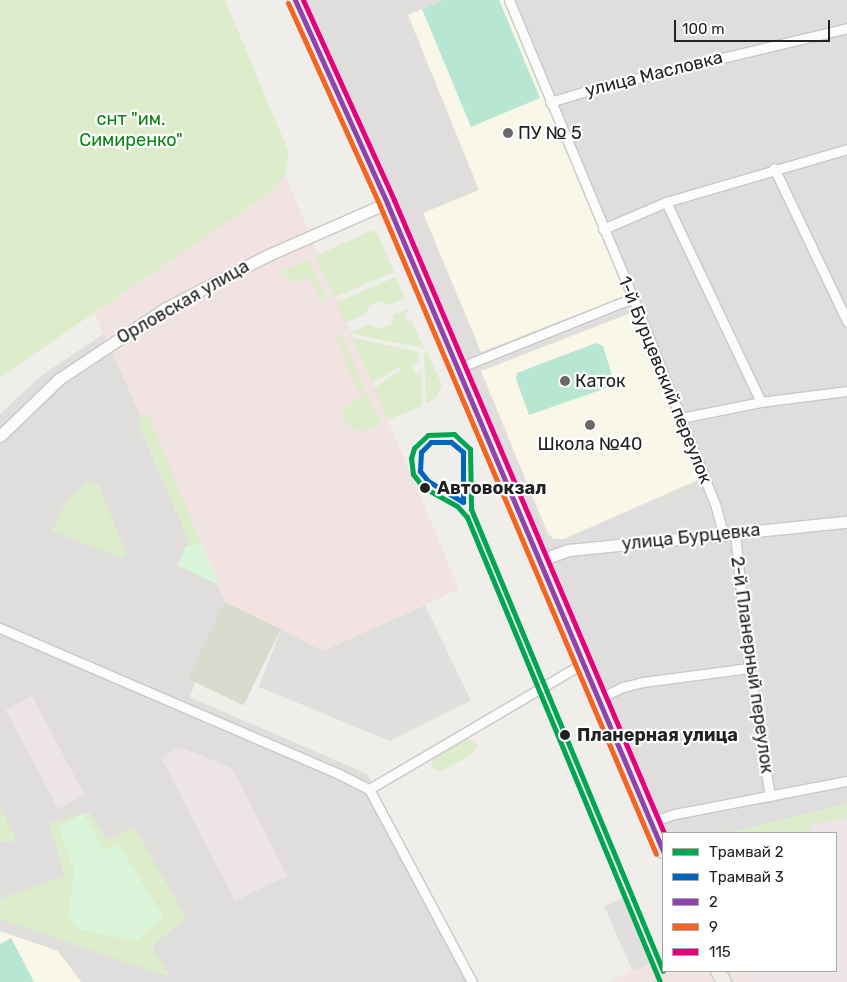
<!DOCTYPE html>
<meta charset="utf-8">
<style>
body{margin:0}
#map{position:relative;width:847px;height:982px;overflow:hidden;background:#f0eeeb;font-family:Rubik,sans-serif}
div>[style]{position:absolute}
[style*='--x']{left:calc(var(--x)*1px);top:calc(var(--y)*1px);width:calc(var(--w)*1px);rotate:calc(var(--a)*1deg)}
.residential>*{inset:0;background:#dfdedc}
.commercial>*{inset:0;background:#f1e3e1}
.industrial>*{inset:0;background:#ede4e9;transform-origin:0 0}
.education>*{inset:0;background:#f8f7e8}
.construction>*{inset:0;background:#d9d9cd;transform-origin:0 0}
.grass>*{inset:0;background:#ddeccb;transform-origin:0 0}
.park>*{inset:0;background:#daf5da}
.pitch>*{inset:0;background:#b7e6d2}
.parking>*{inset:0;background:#e0dfde;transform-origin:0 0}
.roads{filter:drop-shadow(1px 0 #c9c8c7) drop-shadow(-1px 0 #c9c8c7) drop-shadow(0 1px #c9c8c7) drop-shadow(0 -1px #c9c8c7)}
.minor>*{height:9px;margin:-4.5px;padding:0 4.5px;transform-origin:4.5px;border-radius:4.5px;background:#fdfcfc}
.tertiary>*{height:11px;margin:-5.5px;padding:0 5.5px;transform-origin:5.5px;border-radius:5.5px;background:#fdfcfc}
.primary>*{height:14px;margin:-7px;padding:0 7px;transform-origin:7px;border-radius:7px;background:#f3ede7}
.bus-1>*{height:5px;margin:-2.5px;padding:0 2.5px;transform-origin:2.5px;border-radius:2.5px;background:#8e44ad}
.bus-2>*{height:5px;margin:-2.5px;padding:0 2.5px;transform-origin:2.5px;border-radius:2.5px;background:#f26522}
.bus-3>*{height:5px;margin:-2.5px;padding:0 2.5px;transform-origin:2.5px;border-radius:2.5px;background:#e5007d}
.tram-1>*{height:5px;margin:-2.5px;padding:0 2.5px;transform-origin:2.5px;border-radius:2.5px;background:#00a651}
.tram-2>*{height:5px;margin:-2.5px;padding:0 2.5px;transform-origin:2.5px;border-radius:2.5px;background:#0065bd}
.dots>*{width:14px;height:14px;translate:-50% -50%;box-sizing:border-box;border:2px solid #fff;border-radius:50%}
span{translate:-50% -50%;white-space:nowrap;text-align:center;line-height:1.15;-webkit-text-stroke:4.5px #fff;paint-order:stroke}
.street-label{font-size:18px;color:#222}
.park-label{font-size:18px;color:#0c8416}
.poi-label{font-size:18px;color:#222}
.left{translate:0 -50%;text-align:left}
.stop-label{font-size:18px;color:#222;font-weight:700}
.legend{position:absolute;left:662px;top:832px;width:175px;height:140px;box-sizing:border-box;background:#fff;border:1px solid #a7a7a7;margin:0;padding:6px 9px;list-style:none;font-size:15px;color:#222}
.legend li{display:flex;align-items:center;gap:10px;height:25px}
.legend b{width:25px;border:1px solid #a7a7a7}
.scale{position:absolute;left:674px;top:20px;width:156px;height:22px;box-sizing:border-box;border:2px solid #222;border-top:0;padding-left:6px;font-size:15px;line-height:18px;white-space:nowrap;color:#222;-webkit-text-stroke:4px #fff;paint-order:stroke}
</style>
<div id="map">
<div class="residential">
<i style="clip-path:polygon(295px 0,847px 0,847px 982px,724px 982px,718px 971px,836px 971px,836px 833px,663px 833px,663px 851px)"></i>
<i style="clip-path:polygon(105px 333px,225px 602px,190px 697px,367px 774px,474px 982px,0 982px,0 414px,41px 376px)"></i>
</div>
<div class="commercial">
<i style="clip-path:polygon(285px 175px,459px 589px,323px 651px,225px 602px,94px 313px,270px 193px)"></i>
<i style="clip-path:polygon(663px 957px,663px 971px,751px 971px,757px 982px,608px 982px)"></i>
</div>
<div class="industrial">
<i style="left:32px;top:696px;width:112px;height:30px;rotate:62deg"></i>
<i style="clip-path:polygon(180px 747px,232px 768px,287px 876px,235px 901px,161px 757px)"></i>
<i style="clip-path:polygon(847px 804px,847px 982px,757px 982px,751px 971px,836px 971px,836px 833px,726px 833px)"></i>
</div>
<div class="education">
<i style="clip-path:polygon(444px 0,505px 0,627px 295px,481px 352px,423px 213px,479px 190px,408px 15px)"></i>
<i style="clip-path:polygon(631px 313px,698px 480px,564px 539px,554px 539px,548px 534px,481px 371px)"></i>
<i style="clip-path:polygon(0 931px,58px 951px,81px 982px,0 982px)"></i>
</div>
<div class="construction">
<i style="left:225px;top:602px;width:62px;height:85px;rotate:26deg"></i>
</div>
<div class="grass">
<i style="clip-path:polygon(0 0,225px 0,289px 153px,285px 175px,270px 193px,0 377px)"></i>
<i style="clip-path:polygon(372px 230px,378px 234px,394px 272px,334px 297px,316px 256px)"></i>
<i style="clip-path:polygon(309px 259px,327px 300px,321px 303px,310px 279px,292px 283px,281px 271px)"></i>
<i style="clip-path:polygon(396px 277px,405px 298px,389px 305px,381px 301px,369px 306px,366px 314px,345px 323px,336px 302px)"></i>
<i style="clip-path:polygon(407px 309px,408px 312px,404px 315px,407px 322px,411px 320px,424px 348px,349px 333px,369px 324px,379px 329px,392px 324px,394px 315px)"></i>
<i style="left:342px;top:335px;width:58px;height:7px;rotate:67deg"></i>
<i style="clip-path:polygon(352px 338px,419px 352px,419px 361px,411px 366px,417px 375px,421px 372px,422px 406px,388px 420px,374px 388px,401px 370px,399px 367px,372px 383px)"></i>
<i style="clip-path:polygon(424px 352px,428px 353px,442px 385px,437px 397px,426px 404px)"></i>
<i style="clip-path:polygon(367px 392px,381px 424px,361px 432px,344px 422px,342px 410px)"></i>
<i style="clip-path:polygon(148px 414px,194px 526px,201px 543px,190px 544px,138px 424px,140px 418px)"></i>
<i style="clip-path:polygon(89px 481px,99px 486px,126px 552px,122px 558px,52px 531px,68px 498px)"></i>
<i style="clip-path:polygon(467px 738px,477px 744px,473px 754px,441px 771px,432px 768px,433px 756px)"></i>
<i style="clip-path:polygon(847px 804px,847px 818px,810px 825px,811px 833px,726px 833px)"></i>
<i style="clip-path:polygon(0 807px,17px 841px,0 842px)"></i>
<i style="clip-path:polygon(89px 812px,108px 840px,134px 827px,186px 918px,152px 946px,169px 975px,163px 975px,0 919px,0 899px,65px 876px,49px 823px)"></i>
</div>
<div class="park">
<i style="clip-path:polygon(201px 543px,220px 585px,177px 566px,186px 546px)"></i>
<i style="clip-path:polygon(83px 813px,104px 850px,118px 843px,164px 918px,136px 941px,81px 930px,68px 917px,74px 870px,58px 827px)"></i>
</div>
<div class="pitch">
<i style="clip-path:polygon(444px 0,499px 0,540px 98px,471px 127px,422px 9px)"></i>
<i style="clip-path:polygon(596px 343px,603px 346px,613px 379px,612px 386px,529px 415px,516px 379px,517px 373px)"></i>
<i style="clip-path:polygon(11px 938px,34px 982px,0 982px,0 944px)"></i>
</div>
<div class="parking">
<i style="clip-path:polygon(173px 564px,193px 573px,187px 588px,154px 574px)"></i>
<i style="clip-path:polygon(12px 585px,110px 627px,96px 659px,0 620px,0 588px,8px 592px)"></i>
<i style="clip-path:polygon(425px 605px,471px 701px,464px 704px,390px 741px,259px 687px,281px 629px,323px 651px)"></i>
<i style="left:625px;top:897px;width:71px;height:23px;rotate:66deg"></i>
<i style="left:321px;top:908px;width:25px;height:62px;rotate:63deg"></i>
</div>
<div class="roads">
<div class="minor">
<i style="--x:509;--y:0;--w:323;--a:67.4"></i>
<i style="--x:633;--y:298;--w:225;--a:68.3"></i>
<i style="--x:716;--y:507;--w:28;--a:75"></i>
<i style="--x:550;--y:102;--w:52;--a:-16.7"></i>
<i style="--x:600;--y:87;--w:254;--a:-13.4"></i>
<i style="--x:774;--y:168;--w:170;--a:64.5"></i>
<i style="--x:666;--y:202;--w:221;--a:64.6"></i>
<i style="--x:603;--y:229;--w:69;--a:-23.2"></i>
<i style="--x:666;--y:202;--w:189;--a:-16.3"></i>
<i style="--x:456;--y:369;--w:191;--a:-21.9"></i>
<i style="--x:681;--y:418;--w:82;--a:-11.3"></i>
<i style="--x:761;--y:402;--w:87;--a:-7.3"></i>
<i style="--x:735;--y:533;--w:136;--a:84.1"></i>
<i style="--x:749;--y:668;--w:130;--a:80.7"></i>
<i style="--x:0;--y:628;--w:367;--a:23.3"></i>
<i style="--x:337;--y:773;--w:36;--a:27"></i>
<i style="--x:369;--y:789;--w:219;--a:61.9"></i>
<i style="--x:598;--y:699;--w:28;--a:-26"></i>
<i style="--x:623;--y:687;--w:21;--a:-14"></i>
<i style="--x:643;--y:682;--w:107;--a:-7.5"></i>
<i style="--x:369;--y:789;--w:247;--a:-30.4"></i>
<i style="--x:650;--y:822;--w:26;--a:-18"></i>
<i style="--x:675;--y:814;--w:175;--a:-10.9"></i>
</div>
<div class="tertiary">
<i style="--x:0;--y:436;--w:82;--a:-44"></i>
<i style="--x:59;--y:379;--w:128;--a:-33.6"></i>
<i style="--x:166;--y:308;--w:113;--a:-27.5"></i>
<i style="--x:266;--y:256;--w:132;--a:-23.7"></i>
<i style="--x:538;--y:561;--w:33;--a:-20"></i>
<i style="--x:569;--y:550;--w:279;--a:-5.8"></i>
</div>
<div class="primary">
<i style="--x:295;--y:0;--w:223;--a:65.6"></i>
<i style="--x:387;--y:203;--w:704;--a:66.93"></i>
<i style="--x:718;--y:971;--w:13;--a:61"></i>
</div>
</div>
<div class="bus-1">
<i style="--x:295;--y:0;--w:223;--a:65.6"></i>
<i style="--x:387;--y:203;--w:704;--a:66.93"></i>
</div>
<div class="bus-2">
<i style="--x:288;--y:3;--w:223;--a:65.6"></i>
<i style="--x:380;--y:206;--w:704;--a:66.93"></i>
</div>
<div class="bus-3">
<i style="--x:303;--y:0;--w:220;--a:65.5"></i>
<i style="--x:394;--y:200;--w:688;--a:66.9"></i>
</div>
<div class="tram-1">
<i style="--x:660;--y:982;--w:503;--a:-112.54"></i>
<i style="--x:467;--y:517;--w:15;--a:-132"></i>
<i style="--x:457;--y:506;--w:39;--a:-151"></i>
<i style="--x:423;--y:487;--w:16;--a:-128"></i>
<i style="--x:413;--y:474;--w:16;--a:-97"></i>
<i style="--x:411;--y:458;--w:10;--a:-73"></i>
<i style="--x:414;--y:448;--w:19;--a:-43"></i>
<i style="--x:428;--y:435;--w:26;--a:-2"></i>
<i style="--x:454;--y:434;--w:22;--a:43"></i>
<i style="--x:470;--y:449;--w:60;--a:89"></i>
<i style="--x:471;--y:509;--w:500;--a:67.43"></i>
</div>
<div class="tram-2">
<i style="--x:431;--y:442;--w:20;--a:0"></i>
<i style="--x:451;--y:442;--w:16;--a:40"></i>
<i style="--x:463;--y:452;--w:50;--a:90"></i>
<i style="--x:463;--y:502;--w:41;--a:-149"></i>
<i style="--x:428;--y:481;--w:13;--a:-129"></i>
<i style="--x:420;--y:471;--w:19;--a:-87"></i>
<i style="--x:421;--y:452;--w:14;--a:-45"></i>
</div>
<div class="dots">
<i style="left:508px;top:133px;background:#6a6968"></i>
<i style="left:565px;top:381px;background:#6a6968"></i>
<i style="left:590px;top:425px;background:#6a6968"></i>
<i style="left:425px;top:488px;background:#222"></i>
<i style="left:565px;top:735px;background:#222"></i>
</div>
<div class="street-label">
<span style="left:654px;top:74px;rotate:-14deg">улица Масловка</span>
<span style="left:183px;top:302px;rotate:-30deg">Орловская улица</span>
<span style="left:665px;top:380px;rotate:68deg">1-й Бурцевский переулок</span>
<span style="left:691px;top:537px;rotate:-6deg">улица Бурцевка</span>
<span style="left:752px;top:665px;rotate:82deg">2-й Планерный переулок</span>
</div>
<div class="park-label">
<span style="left:131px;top:130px">снт "им.<br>Симиренко"</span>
</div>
<div class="poi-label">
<span class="left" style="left:518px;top:133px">ПУ № 5</span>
<span class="left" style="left:575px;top:381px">Каток</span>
<span style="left:590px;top:444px">Школа №40</span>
</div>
<div class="stop-label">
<span class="left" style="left:437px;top:488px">Автовокзал</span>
<span class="left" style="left:577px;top:735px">Планерная улица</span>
</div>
<ul class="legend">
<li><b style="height:6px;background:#00a651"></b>Трамвай 2</li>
<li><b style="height:6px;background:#0065bd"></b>Трамвай 3</li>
<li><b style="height:6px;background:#8e44ad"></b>2</li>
<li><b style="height:6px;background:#f26522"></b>9</li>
<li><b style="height:6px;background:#e5007d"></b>115</li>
</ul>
<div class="scale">100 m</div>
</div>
